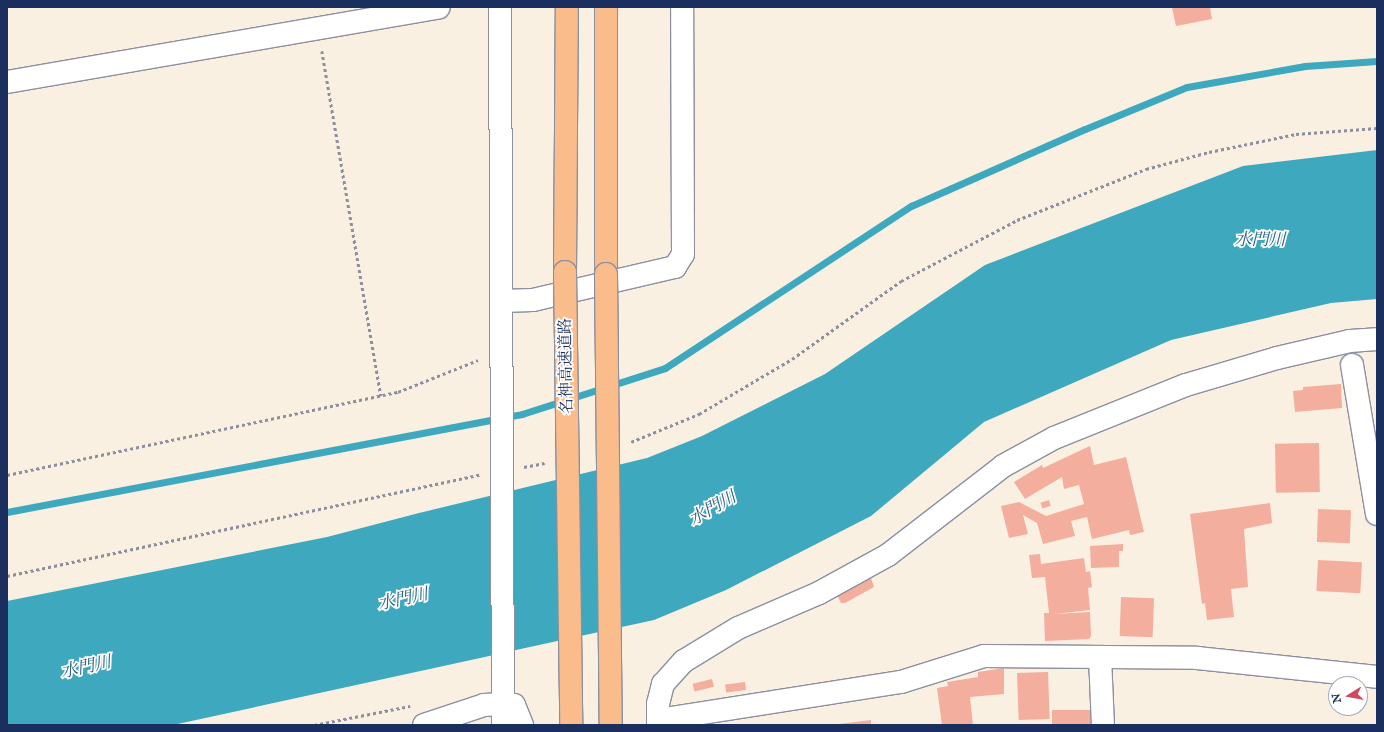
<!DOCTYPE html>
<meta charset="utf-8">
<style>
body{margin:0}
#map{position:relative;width:1384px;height:732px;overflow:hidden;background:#faf0e2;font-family:"IM FELL English","Noto Serif JP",serif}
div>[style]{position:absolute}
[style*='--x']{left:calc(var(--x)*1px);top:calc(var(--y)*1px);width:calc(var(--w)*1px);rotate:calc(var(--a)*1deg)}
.water>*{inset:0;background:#3ea9be}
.stream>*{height:7px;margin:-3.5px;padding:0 3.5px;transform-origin:3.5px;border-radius:3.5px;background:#3ea9be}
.building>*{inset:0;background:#f4ae9e;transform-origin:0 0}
.path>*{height:2.5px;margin-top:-1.25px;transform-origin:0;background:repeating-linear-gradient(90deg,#8a90a0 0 3px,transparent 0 6px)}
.roads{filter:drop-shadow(1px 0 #8a90a0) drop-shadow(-1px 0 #8a90a0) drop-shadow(0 1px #8a90a0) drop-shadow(0 -1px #8a90a0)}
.minor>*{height:22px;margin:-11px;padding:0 11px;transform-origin:11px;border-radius:11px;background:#fff}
.tertiary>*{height:22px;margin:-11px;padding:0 11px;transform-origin:11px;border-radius:11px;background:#fff}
.motorway>*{height:22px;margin:-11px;padding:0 11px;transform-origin:11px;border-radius:11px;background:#fabc8b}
.bridges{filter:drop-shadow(1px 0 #8a90a0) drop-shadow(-1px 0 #8a90a0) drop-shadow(0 1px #8a90a0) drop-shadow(0 -1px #8a90a0)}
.motorway-bridge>*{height:22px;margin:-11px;padding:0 11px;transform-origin:11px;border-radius:11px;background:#fabc8b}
span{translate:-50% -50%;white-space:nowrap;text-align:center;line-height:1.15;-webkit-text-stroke:3.5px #fff;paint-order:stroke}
.street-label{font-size:16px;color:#1b2f5e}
.water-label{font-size:17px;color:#296084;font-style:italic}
.frame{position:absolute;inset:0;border:8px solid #1b2f5e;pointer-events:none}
.north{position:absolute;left:1328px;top:676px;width:40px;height:40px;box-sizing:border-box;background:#fff;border:1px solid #a4acbf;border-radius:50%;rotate:259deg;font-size:11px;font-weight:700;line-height:16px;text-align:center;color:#1b2f5e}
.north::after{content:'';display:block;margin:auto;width:14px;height:18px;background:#d1495b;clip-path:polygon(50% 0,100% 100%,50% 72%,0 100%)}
</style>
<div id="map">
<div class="water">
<i style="clip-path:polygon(1377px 150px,1377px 299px,1331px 303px,1171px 340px,984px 422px,871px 516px,726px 590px,654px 620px,173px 725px,7px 725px,7px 601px,327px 537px,419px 513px,647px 458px,702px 436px,825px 374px,985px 265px,1243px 166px)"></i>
</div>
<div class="stream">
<i style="--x:7;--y:512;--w:524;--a:-10.77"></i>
<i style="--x:522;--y:414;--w:150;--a:-17.8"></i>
<i style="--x:665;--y:368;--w:295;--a:-33.4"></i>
<i style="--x:911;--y:206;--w:190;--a:-23.9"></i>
<i style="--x:1085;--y:129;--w:110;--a:-22.4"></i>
<i style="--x:1187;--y:87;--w:120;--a:-10.1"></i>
<i style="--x:1305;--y:66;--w:72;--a:-4"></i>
</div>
<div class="building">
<i style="clip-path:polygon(1172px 7px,1210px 7px,1212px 19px,1176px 26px)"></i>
<i style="clip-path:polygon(1341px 384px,1342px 408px,1295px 412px,1293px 391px,1303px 390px,1303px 387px)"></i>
<i style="left:1319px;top:443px;width:49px;height:44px;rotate:89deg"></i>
<i style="clip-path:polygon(1090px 446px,1094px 465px,1126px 457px,1144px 532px,1130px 535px,1129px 530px,1092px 539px,1087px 517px,1071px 521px,1075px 536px,1043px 544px,1037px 523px,1023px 515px,1028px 534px,1009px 538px,1001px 506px,1019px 502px,1046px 516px,1084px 504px,1079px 485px,1064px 489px,1062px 477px,1025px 499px,1014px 482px,1042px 465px,1043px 468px)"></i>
<i style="left:1049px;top:500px;width:6px;height:9px;rotate:72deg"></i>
<i style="clip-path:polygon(1270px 503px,1272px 523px,1244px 529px,1248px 587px,1231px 589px,1234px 617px,1207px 620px,1205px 603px,1202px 604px,1190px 514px)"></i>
<i style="left:1318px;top:509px;width:33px;height:33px;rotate:2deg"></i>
<i style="clip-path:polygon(1123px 544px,1123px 551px,1119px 551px,1119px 567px,1091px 568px,1090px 546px)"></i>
<i style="clip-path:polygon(1040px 554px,1041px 564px,1084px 558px,1086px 572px,1090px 571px,1092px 587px,1088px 588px,1090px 610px,1055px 614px,1090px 612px,1091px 636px,1089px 639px,1045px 641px,1044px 613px,1049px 613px,1045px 577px,1032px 578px,1029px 555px)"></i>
<i style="left:1318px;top:560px;width:44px;height:31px;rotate:3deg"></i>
<i style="clip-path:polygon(870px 575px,874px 587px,845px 603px,841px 603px,837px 595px)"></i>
<i style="left:1121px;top:597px;width:33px;height:39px;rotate:2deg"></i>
<i style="clip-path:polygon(1004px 668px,1004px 694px,970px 697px,973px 725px,942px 725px,937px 688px,948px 686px,947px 682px,978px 677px,978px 672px)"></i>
<i style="left:1048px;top:672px;width:47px;height:31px;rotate:88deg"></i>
<i style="left:712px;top:679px;width:8px;height:20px;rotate:76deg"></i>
<i style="left:745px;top:682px;width:8px;height:20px;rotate:83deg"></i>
<i style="left:1052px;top:710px;width:39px;height:15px"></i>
<i style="clip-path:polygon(871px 720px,871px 725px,839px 725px,839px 724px)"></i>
</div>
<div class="path">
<i style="--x:322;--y:51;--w:350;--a:80.3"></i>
<i style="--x:631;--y:442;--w:74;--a:-22.4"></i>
<i style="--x:699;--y:414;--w:108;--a:-30.6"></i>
<i style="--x:792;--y:359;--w:134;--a:-35.6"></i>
<i style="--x:901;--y:281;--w:131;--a:-27.7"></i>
<i style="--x:1017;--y:220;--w:139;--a:-21.6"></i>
<i style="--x:1146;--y:169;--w:65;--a:-15.1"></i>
<i style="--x:1209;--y:152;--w:89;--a:-11.7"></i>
<i style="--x:1296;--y:134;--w:81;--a:-4.2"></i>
<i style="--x:524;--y:467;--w:21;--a:-11"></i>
<i style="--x:7;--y:475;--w:400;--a:-12"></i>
<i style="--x:398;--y:392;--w:86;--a:-21.8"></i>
<i style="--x:7;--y:576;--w:484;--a:-12.1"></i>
<i style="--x:314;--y:725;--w:98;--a:-11.2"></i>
</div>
<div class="roads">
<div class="minor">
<i style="--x:500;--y:7;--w:718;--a:89.76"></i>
<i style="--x:501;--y:301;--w:32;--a:-2"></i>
<i style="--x:533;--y:300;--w:146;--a:-13.1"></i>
<i style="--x:675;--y:267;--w:15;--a:-58"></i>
<i style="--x:683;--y:254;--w:247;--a:-90.2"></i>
<i style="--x:1352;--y:365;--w:151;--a:80.5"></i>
<i style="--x:1100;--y:657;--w:68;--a:87.5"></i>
<i style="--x:658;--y:720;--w:16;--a:-90"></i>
<i style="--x:658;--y:704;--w:21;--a:-76"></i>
<i style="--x:663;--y:684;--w:31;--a:-48"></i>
<i style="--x:684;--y:661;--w:63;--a:-31.4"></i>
<i style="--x:738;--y:628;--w:88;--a:-23.4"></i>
<i style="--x:819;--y:593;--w:79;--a:-28.8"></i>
<i style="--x:888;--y:555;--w:145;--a:-37.7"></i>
<i style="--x:1003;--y:466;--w:58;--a:-28.8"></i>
<i style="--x:1054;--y:438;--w:142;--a:-21.9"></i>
<i style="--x:1186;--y:385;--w:95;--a:-16.5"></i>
<i style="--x:1277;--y:358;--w:75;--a:-13.1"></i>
<i style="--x:1350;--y:341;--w:27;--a:-4"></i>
<i style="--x:424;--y:725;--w:63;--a:-18.4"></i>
<i style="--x:484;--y:705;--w:19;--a:-3"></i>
<i style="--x:503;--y:704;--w:11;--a:5"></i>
<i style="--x:514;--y:705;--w:22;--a:68"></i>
<i style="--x:658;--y:725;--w:5;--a:-90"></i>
<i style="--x:658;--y:720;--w:246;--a:-8.9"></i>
<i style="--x:901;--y:682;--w:87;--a:-17.4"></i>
<i style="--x:984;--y:656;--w:213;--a:0.5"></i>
<i style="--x:1197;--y:658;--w:181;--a:6"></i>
</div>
<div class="tertiary">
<i style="--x:7;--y:82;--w:438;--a:-9.8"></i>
</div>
<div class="motorway">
<i style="--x:606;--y:7;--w:267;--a:90"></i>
<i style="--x:565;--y:272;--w:265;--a:-89.6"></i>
</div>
</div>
<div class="bridges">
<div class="motorway-bridge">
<i style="--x:565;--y:272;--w:453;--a:89.2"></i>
<i style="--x:606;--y:274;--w:451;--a:89.4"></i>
</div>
</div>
<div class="street-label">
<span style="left:567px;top:366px;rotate:-91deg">名神高速道路</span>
</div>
<div class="water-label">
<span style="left:1260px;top:241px">水門川</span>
<span style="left:713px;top:509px;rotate:-30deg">水門川</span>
<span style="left:403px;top:600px;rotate:-12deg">水門川</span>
<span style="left:86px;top:668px;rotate:-12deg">水門川</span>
</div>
<div class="frame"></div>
<div class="north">N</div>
</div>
